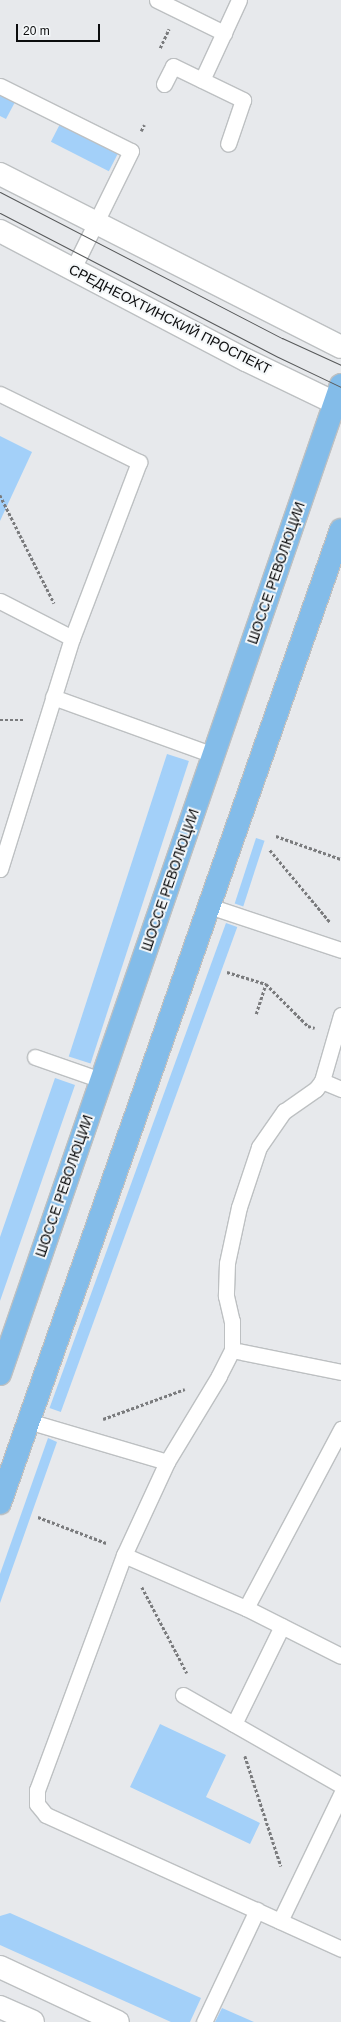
<!DOCTYPE html>
<meta charset="utf-8">
<style>
body{margin:0}
#map{position:relative;width:341px;height:2022px;overflow:hidden;background:#e7e9ec;font-family:Helvetica,sans-serif}
div>[style]{position:absolute}
[style*='--x']{left:calc(var(--x)*1px);top:calc(var(--y)*1px);width:calc(var(--w)*1px);rotate:calc(var(--a)*1deg)}
.green>*{inset:0;background:#a3d0f9;transform-origin:0 0}
.path>*{height:2.5px;margin-top:-1.25px;transform-origin:0;background:repeating-linear-gradient(90deg,#7a7b7d 0 3px,transparent 0 5px)}
.roads{filter:drop-shadow(1px 0 #bdc0c2) drop-shadow(-1px 0 #bdc0c2) drop-shadow(0 1px #bdc0c2) drop-shadow(0 -1px #bdc0c2)}
.lane>*{height:15px;margin:-7.5px;padding:0 7.5px;transform-origin:7.5px;border-radius:7.5px;background:#fff}
.secondary>*{height:22px;margin:-11px;padding:0 11px;transform-origin:11px;border-radius:11px;background:#fff}
.primary>*{height:22px;margin:-11px;padding:0 11px;transform-origin:11px;border-radius:11px;background:#83bce9}
.tram>*{height:1px;margin:-0.5px;padding:0 0.5px;transform-origin:0.5px;border-radius:0.5px;background:#57595a}
span{translate:-50% -50%;white-space:nowrap;text-align:center;line-height:1.15;-webkit-text-stroke:4px #f4f7f9;paint-order:stroke}
.street-label{font-size:14px;color:#0c0d0e}
.scale{position:absolute;left:16px;top:24px;width:84px;height:18px;box-sizing:border-box;border:2px solid #0c0d0e;border-top:0;padding-left:5px;font-size:12px;line-height:14px;white-space:nowrap;color:#0c0d0e;-webkit-text-stroke:3px #f4f7f9;paint-order:stroke}
</style>
<div id="map">
<div class="green">
<i style="clip-path:polygon(0 95px,15px 102px,6px 119px,0 116px)"></i>
<i style="left:60px;top:124px;width:65px;height:20px;rotate:27deg"></i>
<i style="clip-path:polygon(0 436px,32px 452px,0 521px)"></i>
<i style="left:167px;top:754px;width:23px;height:318px;rotate:18deg"></i>
<i style="left:256px;top:838px;width:9px;height:69px;rotate:18deg"></i>
<i style="left:226px;top:923px;width:12px;height:516px;rotate:20deg"></i>
<i style="clip-path:polygon(55px 1078px,75px 1085px,0 1301px,0 1237px)"></i>
<i style="clip-path:polygon(48px 1438px,57px 1442px,0 1603px,0 1574px)"></i>
<i style="clip-path:polygon(160px 1724px,226px 1755px,206px 1797px,260px 1823px,250px 1844px,130px 1787px)"></i>
<i style="clip-path:polygon(10px 1913px,201px 1998px,190px 2022px,171px 2022px,0 1945px,0 1916px)"></i>
<i style="clip-path:polygon(222px 2008px,254px 2022px,215px 2022px)"></i>
</div>
<div class="path">
<i style="--x:160;--y:48;--w:21;--a:-65"></i>
<i style="--x:141;--y:131;--w:7;--a:-63"></i>
<i style="--x:0;--y:495;--w:121;--a:63.4"></i>
<i style="--x:0;--y:720;--w:23;--a:0"></i>
<i style="--x:276;--y:836;--w:69;--a:19.5"></i>
<i style="--x:270;--y:850;--w:94;--a:50.2"></i>
<i style="--x:227;--y:972;--w:41;--a:17.1"></i>
<i style="--x:266;--y:984;--w:59;--a:45"></i>
<i style="--x:308;--y:1026;--w:7;--a:16"></i>
<i style="--x:256;--y:1014;--w:32;--a:-72"></i>
<i style="--x:103;--y:1419;--w:87;--a:-20.1"></i>
<i style="--x:38;--y:1517;--w:73;--a:20.9"></i>
<i style="--x:142;--y:1587;--w:97;--a:62.4"></i>
<i style="--x:245;--y:1756;--w:116;--a:71.9"></i>
</div>
<div class="roads">
<div class="lane">
<i style="--x:157;--y:0;--w:75;--a:26.2"></i>
<i style="--x:202;--y:80;--w:88;--a:-65.2"></i>
<i style="--x:164;--y:84;--w:20;--a:-63"></i>
<i style="--x:173;--y:66;--w:78;--a:25.9"></i>
<i style="--x:243;--y:100;--w:46;--a:108.8"></i>
<i style="--x:0;--y:86;--w:146;--a:26.4"></i>
<i style="--x:131;--y:151;--w:131;--a:116.2"></i>
<i style="--x:0;--y:394;--w:155;--a:26.1"></i>
<i style="--x:139;--y:462;--w:188;--a:110.8"></i>
<i style="--x:72;--y:638;--w:242;--a:107.3"></i>
<i style="--x:0;--y:601;--w:81;--a:27.2"></i>
<i style="--x:53;--y:697;--w:170;--a:19.9"></i>
<i style="--x:209;--y:906;--w:139;--a:18.4"></i>
<i style="--x:341;--y:1015;--w:69;--a:106.1"></i>
<i style="--x:322;--y:1081;--w:10;--a:127"></i>
<i style="--x:316;--y:1089;--w:39;--a:145"></i>
<i style="--x:284;--y:1111;--w:44;--a:124.8"></i>
<i style="--x:259;--y:1147;--w:63;--a:108.4"></i>
<i style="--x:239;--y:1207;--w:57;--a:102.1"></i>
<i style="--x:227;--y:1263;--w:33;--a:92"></i>
<i style="--x:226;--y:1296;--w:26;--a:77"></i>
<i style="--x:232;--y:1321;--w:29;--a:90"></i>
<i style="--x:232;--y:1350;--w:29;--a:117"></i>
<i style="--x:219;--y:1376;--w:100;--a:121.2"></i>
<i style="--x:167;--y:1462;--w:102;--a:114.8"></i>
<i style="--x:124;--y:1555;--w:251;--a:110.3"></i>
<i style="--x:37;--y:1790;--w:14;--a:90"></i>
<i style="--x:37;--y:1804;--w:14;--a:51"></i>
<i style="--x:46;--y:1815;--w:324;--a:24.4"></i>
<i style="--x:35;--y:1057;--w:70;--a:19.2"></i>
<i style="--x:322;--y:1081;--w:21;--a:23"></i>
<i style="--x:232;--y:1350;--w:111;--a:11.4"></i>
<i style="--x:28;--y:1421;--w:145;--a:16.4"></i>
<i style="--x:124;--y:1555;--w:133;--a:23.5"></i>
<i style="--x:246;--y:1608;--w:106;--a:26.8"></i>
<i style="--x:246;--y:1608;--w:203;--a:-62"></i>
<i style="--x:183;--y:1695;--w:182;--a:29.7"></i>
<i style="--x:234;--y:1724;--w:109;--a:-63.9"></i>
<i style="--x:280;--y:1921;--w:141;--a:-64.3"></i>
<i style="--x:204;--y:2022;--w:124;--a:-64.7"></i>
</div>
<div class="secondary">
<i style="--x:0;--y:174;--w:382;--a:26.9"></i>
<i style="--x:0;--y:231;--w:278;--a:27.7"></i>
<i style="--x:246;--y:360;--w:106;--a:25.8"></i>
<i style="--x:0;--y:1967;--w:130;--a:25"></i>
<i style="--x:0;--y:2007;--w:36;--a:24"></i>
</div>
<div class="primary">
<i style="--x:0;--y:1374;--w:1046;--a:-70.98"></i>
<i style="--x:0;--y:1503;--w:1031;--a:-70.69"></i>
</div>
</div>
<div class="tram">
<i style="--x:0;--y:192;--w:318;--a:27.4"></i>
<i style="--x:282;--y:338;--w:65;--a:24.6"></i>
<i style="--x:0;--y:213;--w:313;--a:27.4"></i>
<i style="--x:278;--y:357;--w:70;--a:25.5"></i>
</div>
<div class="street-label">
<span style="left:170px;top:319px;rotate:27deg">СРЕДНЕОХТИНСКИЙ ПРОСПЕКТ</span>
<span style="left:276px;top:573px;rotate:-71deg">ШОССЕ РЕВОЛЮЦИИ</span>
<span style="left:170px;top:880px;rotate:-71deg">ШОССЕ РЕВОЛЮЦИИ</span>
<span style="left:64px;top:1186px;rotate:-71deg">ШОССЕ РЕВОЛЮЦИИ</span>
</div>
<div class="scale">20 m</div>
</div>
